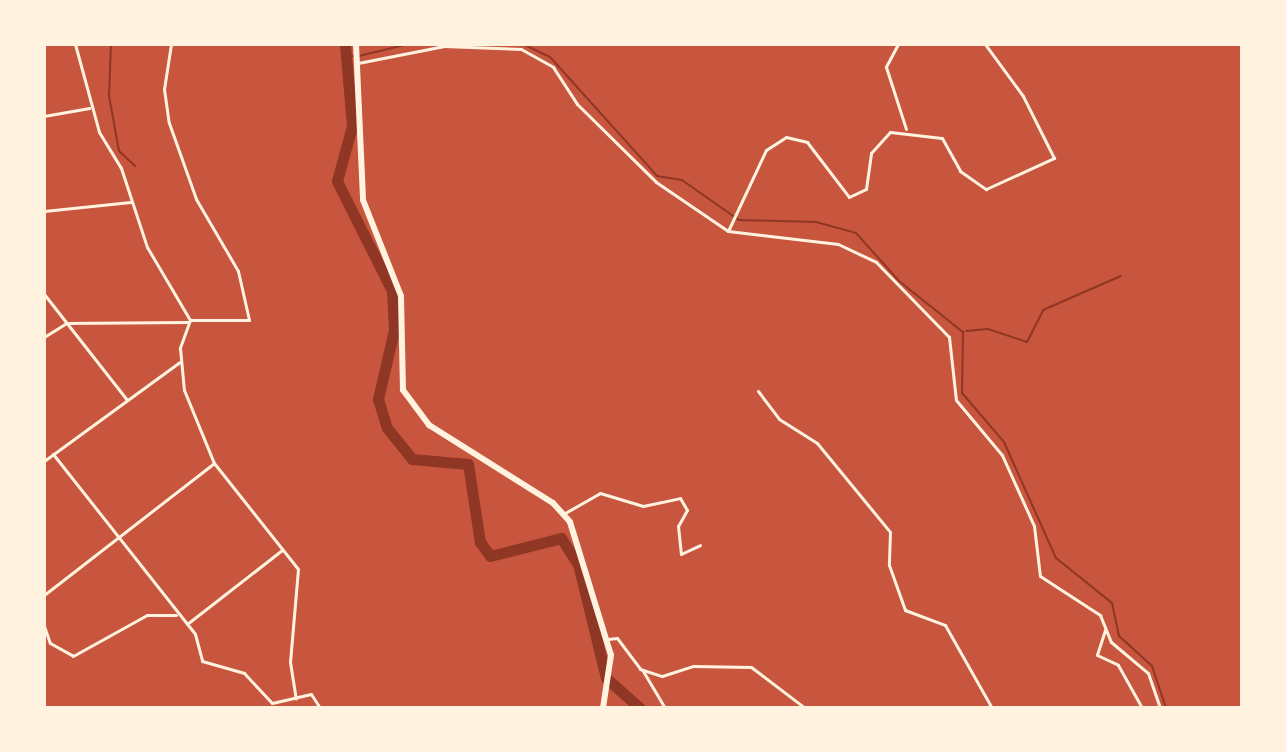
<!DOCTYPE html>
<style>
body{margin:0}
#map{position:relative;width:1286px;height:752px;overflow:hidden;background:#c8553d;font-family:"Space Grotesk",sans-serif}
div>[style]{position:absolute}
[style*='--x']{left:calc(var(--x)*1px);top:calc(var(--y)*1px);width:calc(var(--w)*1px);rotate:calc(var(--a)*1deg)}
.stream>*{height:2px;margin:-1px;padding:0 1px;transform-origin:1px;border-radius:1px;background:#8f3625}
.river>*{height:11px;margin:-5.5px;padding:0 5.5px;transform-origin:5.5px;border-radius:5.5px;background:#8f3625}
.minor>*{height:3px;margin:-1.5px;padding:0 1.5px;transform-origin:1.5px;border-radius:1.5px;background:#fff3e0}
.primary>*{height:6px;margin:-3px;padding:0 3px;transform-origin:3px;border-radius:3px;background:#fff3e0}
span{translate:-50% -50%;white-space:nowrap;text-align:center;line-height:1.15;-webkit-text-stroke:6px #fff3e0;paint-order:stroke}
.frame{position:absolute;inset:0;border:46px solid #fff3e0;pointer-events:none}
</style>
<div id="map">
<div class="stream">
<i style="--x:111;--y:44;--w:52;--a:92.2"></i>
<i style="--x:109;--y:96;--w:56;--a:79.7"></i>
<i style="--x:119;--y:151;--w:22;--a:43"></i>
<i style="--x:523;--y:44;--w:30;--a:26"></i>
<i style="--x:550;--y:57;--w:160;--a:48"></i>
<i style="--x:657;--y:176;--w:25;--a:9"></i>
<i style="--x:682;--y:180;--w:70;--a:35.1"></i>
<i style="--x:739;--y:220;--w:77;--a:1.5"></i>
<i style="--x:816;--y:222;--w:41;--a:15.4"></i>
<i style="--x:856;--y:233;--w:64;--a:48.1"></i>
<i style="--x:899;--y:281;--w:82;--a:38.6"></i>
<i style="--x:963;--y:332;--w:61;--a:90.9"></i>
<i style="--x:962;--y:393;--w:65;--a:49.4"></i>
<i style="--x:1004;--y:442;--w:127;--a:65.9"></i>
<i style="--x:1056;--y:558;--w:72;--a:38.8"></i>
<i style="--x:1112;--y:603;--w:34;--a:78"></i>
<i style="--x:1119;--y:636;--w:45;--a:42.3"></i>
<i style="--x:1152;--y:666;--w:44;--a:71.6"></i>
<i style="--x:359;--y:56;--w:51;--a:-13.5"></i>
<i style="--x:345;--y:57;--w:8;--a:-7"></i>
<i style="--x:966;--y:331;--w:22;--a:-5"></i>
<i style="--x:988;--y:329;--w:41;--a:18.4"></i>
<i style="--x:1027;--y:342;--w:36;--a:-63"></i>
<i style="--x:1043;--y:310;--w:85;--a:-23.6"></i>
</div>
<div class="river">
<i style="--x:345;--y:44;--w:82;--a:85.1"></i>
<i style="--x:352;--y:126;--w:57;--a:105.3"></i>
<i style="--x:337;--y:181;--w:123;--a:63.4"></i>
<i style="--x:392;--y:291;--w:39;--a:87"></i>
<i style="--x:394;--y:330;--w:71;--a:103.1"></i>
<i style="--x:378;--y:399;--w:30;--a:73"></i>
<i style="--x:387;--y:428;--w:40;--a:51"></i>
<i style="--x:412;--y:459;--w:56;--a:5.1"></i>
<i style="--x:468;--y:464;--w:79;--a:81.3"></i>
<i style="--x:480;--y:542;--w:17;--a:54"></i>
<i style="--x:490;--y:556;--w:73;--a:-14.2"></i>
<i style="--x:561;--y:538;--w:31;--a:57"></i>
<i style="--x:578;--y:564;--w:117;--a:76.2"></i>
<i style="--x:606;--y:678;--w:45;--a:41.4"></i>
</div>
<div class="minor">
<i style="--x:75;--y:44;--w:91;--a:74.7"></i>
<i style="--x:99;--y:132;--w:42;--a:58.6"></i>
<i style="--x:121;--y:168;--w:83;--a:71.8"></i>
<i style="--x:147;--y:247;--w:85;--a:59.5"></i>
<i style="--x:171;--y:44;--w:46;--a:98.8"></i>
<i style="--x:164;--y:89;--w:34;--a:82"></i>
<i style="--x:169;--y:123;--w:81;--a:70.4"></i>
<i style="--x:196;--y:199;--w:83;--a:59.7"></i>
<i style="--x:238;--y:271;--w:50;--a:77.3"></i>
<i style="--x:249;--y:320;--w:59;--a:180"></i>
<i style="--x:190;--y:320;--w:30;--a:110"></i>
<i style="--x:180;--y:348;--w:42;--a:84.6"></i>
<i style="--x:184;--y:390;--w:79;--a:67.7"></i>
<i style="--x:214;--y:463;--w:135;--a:51.6"></i>
<i style="--x:298;--y:569;--w:93;--a:94.9"></i>
<i style="--x:290;--y:662;--w:37;--a:81"></i>
<i style="--x:898;--y:44;--w:26;--a:118"></i>
<i style="--x:886;--y:67;--w:65;--a:72.1"></i>
<i style="--x:358;--y:63;--w:88;--a:-11.2"></i>
<i style="--x:444;--y:46;--w:77;--a:2.2"></i>
<i style="--x:521;--y:49;--w:37;--a:29"></i>
<i style="--x:553;--y:67;--w:44;--a:57"></i>
<i style="--x:577;--y:104;--w:111;--a:44.6"></i>
<i style="--x:656;--y:182;--w:87;--a:34.2"></i>
<i style="--x:728;--y:231;--w:111;--a:6.7"></i>
<i style="--x:838;--y:244;--w:42;--a:25.3"></i>
<i style="--x:876;--y:262;--w:105;--a:45.8"></i>
<i style="--x:949;--y:337;--w:63;--a:83.7"></i>
<i style="--x:956;--y:400;--w:72;--a:50.1"></i>
<i style="--x:1002;--y:455;--w:78;--a:65.7"></i>
<i style="--x:1034;--y:526;--w:50;--a:83.2"></i>
<i style="--x:1040;--y:576;--w:72;--a:33"></i>
<i style="--x:1100;--y:615;--w:29;--a:68"></i>
<i style="--x:1111;--y:642;--w:48;--a:40"></i>
<i style="--x:1148;--y:673;--w:37;--a:71"></i>
<i style="--x:44;--y:116;--w:46;--a:-10.1"></i>
<i style="--x:44;--y:211;--w:87;--a:-5.9"></i>
<i style="--x:728;--y:231;--w:89;--a:-64.9"></i>
<i style="--x:766;--y:150;--w:24;--a:-33"></i>
<i style="--x:786;--y:137;--w:22;--a:13"></i>
<i style="--x:807;--y:142;--w:69;--a:52.6"></i>
<i style="--x:849;--y:197;--w:19;--a:-25"></i>
<i style="--x:866;--y:189;--w:36;--a:-82"></i>
<i style="--x:871;--y:153;--w:28;--a:-48"></i>
<i style="--x:890;--y:132;--w:52;--a:6.6"></i>
<i style="--x:942;--y:138;--w:38;--a:61"></i>
<i style="--x:960;--y:171;--w:32;--a:35"></i>
<i style="--x:986;--y:189;--w:75;--a:-24.5"></i>
<i style="--x:1054;--y:158;--w:69;--a:-116.6"></i>
<i style="--x:1023;--y:96;--w:64;--a:-126.2"></i>
<i style="--x:44;--y:294;--w:135;--a:51.9"></i>
<i style="--x:44;--y:337;--w:26;--a:-32"></i>
<i style="--x:66;--y:323;--w:122;--a:-0.5"></i>
<i style="--x:758;--y:391;--w:35;--a:53"></i>
<i style="--x:779;--y:419;--w:45;--a:32.3"></i>
<i style="--x:817;--y:443;--w:115;--a:50.6"></i>
<i style="--x:890;--y:532;--w:33;--a:92"></i>
<i style="--x:889;--y:565;--w:48;--a:70.4"></i>
<i style="--x:905;--y:610;--w:43;--a:20.6"></i>
<i style="--x:945;--y:625;--w:95;--a:60.5"></i>
<i style="--x:53;--y:454;--w:229;--a:51.7"></i>
<i style="--x:195;--y:634;--w:28;--a:75"></i>
<i style="--x:202;--y:661;--w:44;--a:15.9"></i>
<i style="--x:244;--y:673;--w:41;--a:47"></i>
<i style="--x:272;--y:703;--w:40;--a:-13"></i>
<i style="--x:311;--y:694;--w:17;--a:57"></i>
<i style="--x:44;--y:461;--w:168;--a:-36.1"></i>
<i style="--x:565;--y:513;--w:40;--a:-29.7"></i>
<i style="--x:600;--y:493;--w:45;--a:16.8"></i>
<i style="--x:643;--y:506;--w:38;--a:-12"></i>
<i style="--x:680;--y:498;--w:14;--a:60"></i>
<i style="--x:687;--y:510;--w:18;--a:119"></i>
<i style="--x:678;--y:526;--w:28;--a:84"></i>
<i style="--x:681;--y:554;--w:21;--a:-25"></i>
<i style="--x:44;--y:595;--w:215;--a:-37.8"></i>
<i style="--x:187;--y:624;--w:120;--a:-37.9"></i>
<i style="--x:44;--y:626;--w:18;--a:71"></i>
<i style="--x:50;--y:643;--w:26;--a:29"></i>
<i style="--x:73;--y:656;--w:85;--a:-29"></i>
<i style="--x:147;--y:615;--w:29;--a:0"></i>
<i style="--x:1105;--y:630;--w:26;--a:108"></i>
<i style="--x:1097;--y:655;--w:23;--a:25"></i>
<i style="--x:1118;--y:665;--w:49;--a:60.8"></i>
<i style="--x:608;--y:639;--w:9;--a:-6"></i>
<i style="--x:617;--y:638;--w:39;--a:53"></i>
<i style="--x:640;--y:669;--w:23;--a:18"></i>
<i style="--x:662;--y:676;--w:33;--a:-18"></i>
<i style="--x:693;--y:666;--w:58;--a:1"></i>
<i style="--x:751;--y:667;--w:68;--a:37.2"></i>
<i style="--x:643;--y:671;--w:43;--a:59.3"></i>
</div>
<div class="primary">
<i style="--x:356;--y:44;--w:156;--a:87.4"></i>
<i style="--x:363;--y:200;--w:103;--a:68.4"></i>
<i style="--x:401;--y:296;--w:94;--a:88.8"></i>
<i style="--x:403;--y:390;--w:44;--a:53.4"></i>
<i style="--x:429;--y:425;--w:146;--a:32.2"></i>
<i style="--x:553;--y:503;--w:25;--a:48"></i>
<i style="--x:570;--y:522;--w:139;--a:72.9"></i>
<i style="--x:611;--y:655;--w:54;--a:98.6"></i>
</div>
<div class="frame"></div>
</div>
